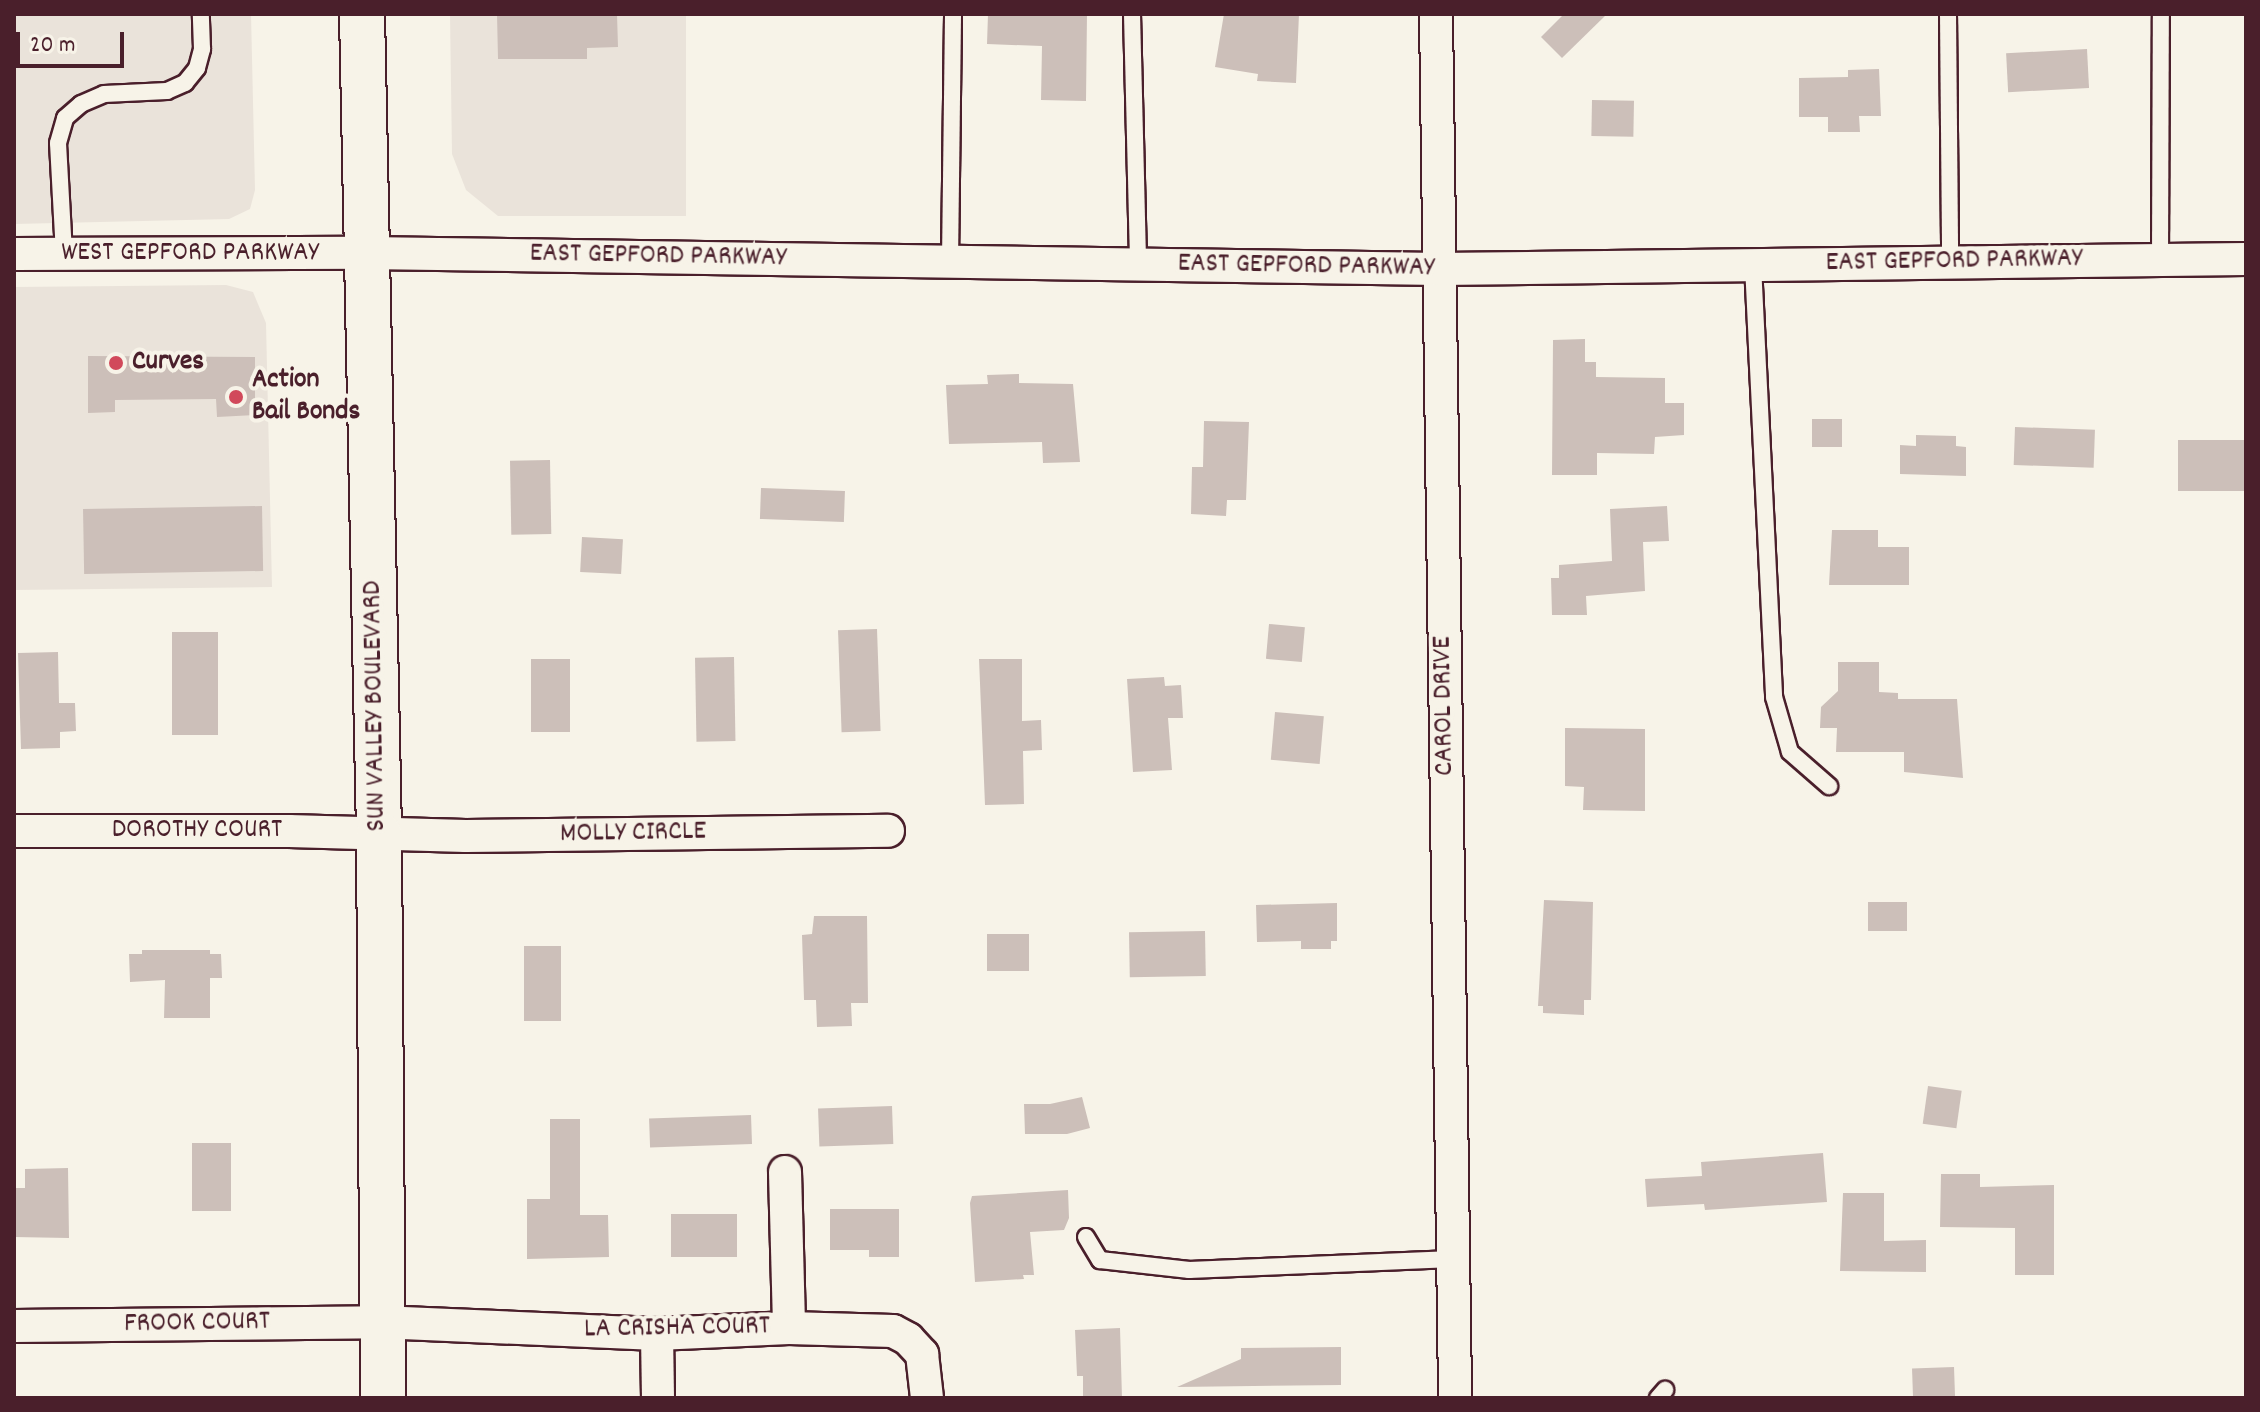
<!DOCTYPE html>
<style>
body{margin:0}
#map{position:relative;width:2260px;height:1412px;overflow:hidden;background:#f7f3e8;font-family:Dekko,sans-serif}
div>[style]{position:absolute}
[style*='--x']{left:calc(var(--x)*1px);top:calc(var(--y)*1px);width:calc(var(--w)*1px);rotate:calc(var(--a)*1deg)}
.built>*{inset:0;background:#eae3da}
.building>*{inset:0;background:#ccbfb9;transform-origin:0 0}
.roads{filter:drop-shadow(2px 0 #4a1f2b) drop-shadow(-2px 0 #4a1f2b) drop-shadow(0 2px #4a1f2b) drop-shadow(0 -2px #4a1f2b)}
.service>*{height:16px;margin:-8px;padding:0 8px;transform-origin:8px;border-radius:8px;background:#f7f3e8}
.minor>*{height:32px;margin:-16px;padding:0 16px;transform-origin:16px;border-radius:16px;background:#f7f3e8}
.primary>*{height:44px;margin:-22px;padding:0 22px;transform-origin:22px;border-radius:22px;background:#f7f3e8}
.dots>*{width:22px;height:22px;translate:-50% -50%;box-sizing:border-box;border:4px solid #f7f3e8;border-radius:50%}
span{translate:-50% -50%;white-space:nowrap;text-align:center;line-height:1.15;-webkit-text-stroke:8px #f7f3e8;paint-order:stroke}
.street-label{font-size:28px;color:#4a1f2b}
.poi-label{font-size:28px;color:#4a1f2b;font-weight:700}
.left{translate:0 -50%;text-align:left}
.frame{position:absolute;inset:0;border:16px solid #4a1f2b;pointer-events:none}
.scale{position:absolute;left:16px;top:32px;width:108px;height:36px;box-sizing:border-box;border:4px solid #4a1f2b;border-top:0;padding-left:10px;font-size:24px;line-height:28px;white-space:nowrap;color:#4a1f2b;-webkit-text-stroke:6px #f7f3e8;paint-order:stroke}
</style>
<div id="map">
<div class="built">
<i style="clip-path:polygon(14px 14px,251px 14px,255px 190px,250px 209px,229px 219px,14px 224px)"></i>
<i style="clip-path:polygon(450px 14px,686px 14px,686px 216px,498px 216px,466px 190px,452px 154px)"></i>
<i style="clip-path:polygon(226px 285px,253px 292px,266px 323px,272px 587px,14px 590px,14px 287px)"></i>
</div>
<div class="building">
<i style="clip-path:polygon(497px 14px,617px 14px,618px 47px,587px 48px,587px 59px,498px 59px)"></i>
<i style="clip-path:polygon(988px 14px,1087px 14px,1086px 101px,1041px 100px,1042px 46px,987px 44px)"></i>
<i style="clip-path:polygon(1224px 14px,1299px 14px,1296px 83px,1257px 81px,1258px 74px,1215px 67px)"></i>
<i style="clip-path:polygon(1564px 14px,1607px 14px,1562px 58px,1541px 37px)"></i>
<i style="left:2087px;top:49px;width:39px;height:81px;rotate:87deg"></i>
<i style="clip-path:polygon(1879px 69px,1881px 116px,1859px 116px,1860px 132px,1828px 132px,1828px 117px,1799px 117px,1799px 78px,1848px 77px,1848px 70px)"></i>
<i style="left:1592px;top:100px;width:42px;height:36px;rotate:1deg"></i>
<i style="clip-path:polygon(1585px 339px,1585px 362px,1596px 362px,1596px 377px,1665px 378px,1665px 403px,1684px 403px,1684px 435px,1655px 437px,1654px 454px,1597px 453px,1597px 475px,1552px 475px,1553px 340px)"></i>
<i style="clip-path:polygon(88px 356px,255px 357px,255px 415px,217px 417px,216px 399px,115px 400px,115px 412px,88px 413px)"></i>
<i style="clip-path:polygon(1019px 374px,1019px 383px,1073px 384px,1080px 462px,1043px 463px,1042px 442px,949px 444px,946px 385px,988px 384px,987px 375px)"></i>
<i style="left:1812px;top:419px;width:30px;height:28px"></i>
<i style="clip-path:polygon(1204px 421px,1249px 422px,1246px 500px,1227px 500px,1226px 516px,1191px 514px,1192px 467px,1203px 467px)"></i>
<i style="left:2015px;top:427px;width:80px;height:38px;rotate:2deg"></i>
<i style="clip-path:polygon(1916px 435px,1956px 436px,1956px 446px,1966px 447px,1966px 476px,1900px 474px,1900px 445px,1916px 446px)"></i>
<i style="left:2246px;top:440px;width:51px;height:68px;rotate:90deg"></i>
<i style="left:550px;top:460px;width:74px;height:40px;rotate:89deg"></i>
<i style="left:761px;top:488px;width:84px;height:31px;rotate:2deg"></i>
<i style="left:262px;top:506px;width:65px;height:179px;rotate:89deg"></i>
<i style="clip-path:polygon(1667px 506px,1669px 541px,1643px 542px,1645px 591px,1586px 596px,1587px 615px,1552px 615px,1551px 578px,1559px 578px,1559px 565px,1612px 561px,1610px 509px)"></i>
<i style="clip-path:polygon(1832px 530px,1878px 530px,1878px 547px,1909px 547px,1909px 585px,1829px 585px)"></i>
<i style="left:582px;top:537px;width:41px;height:35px;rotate:3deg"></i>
<i style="left:1269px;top:624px;width:36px;height:35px;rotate:5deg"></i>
<i style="left:877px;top:629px;width:102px;height:39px;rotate:88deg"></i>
<i style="left:172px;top:632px;width:46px;height:103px"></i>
<i style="clip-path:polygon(58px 652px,59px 703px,75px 703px,76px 731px,60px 732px,60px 748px,21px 749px,18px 653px)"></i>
<i style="left:734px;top:657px;width:84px;height:39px;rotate:89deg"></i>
<i style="left:531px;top:659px;width:39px;height:73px"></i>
<i style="clip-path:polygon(979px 659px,1022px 659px,1022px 721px,1041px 720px,1042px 750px,1023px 751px,1024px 804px,985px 805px)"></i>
<i style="clip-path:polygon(1838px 662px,1879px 662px,1879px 692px,1898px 693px,1898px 699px,1957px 699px,1963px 778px,1904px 772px,1904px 752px,1836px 752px,1837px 728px,1820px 728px,1821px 707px,1838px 691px)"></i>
<i style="clip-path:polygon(1164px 677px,1165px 686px,1181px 685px,1183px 718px,1168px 718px,1172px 770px,1133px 772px,1127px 679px)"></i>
<i style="left:1275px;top:712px;width:49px;height:48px;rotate:5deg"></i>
<i style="clip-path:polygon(1565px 728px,1645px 729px,1645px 811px,1583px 810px,1584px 787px,1565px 786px)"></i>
<i style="clip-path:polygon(1544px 900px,1593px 902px,1591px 1000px,1584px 1000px,1584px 1015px,1543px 1013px,1543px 1006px,1538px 1006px)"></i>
<i style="left:1868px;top:902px;width:39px;height:29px"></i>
<i style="clip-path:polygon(1337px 903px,1337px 941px,1331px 941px,1331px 949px,1301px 949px,1301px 941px,1257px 942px,1256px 905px)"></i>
<i style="clip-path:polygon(814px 916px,867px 916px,868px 1003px,851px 1003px,852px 1026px,817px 1027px,816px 1000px,804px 1000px,802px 935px,812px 934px)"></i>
<i style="left:1205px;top:931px;width:45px;height:76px;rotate:89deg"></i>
<i style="left:1029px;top:934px;width:37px;height:42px;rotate:90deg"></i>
<i style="left:524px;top:946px;width:37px;height:75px"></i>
<i style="clip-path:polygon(142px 950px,210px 950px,210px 954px,221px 954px,222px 978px,210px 978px,210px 1018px,164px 1018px,165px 980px,130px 982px,129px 954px,142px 954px)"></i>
<i style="left:1928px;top:1086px;width:34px;height:38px;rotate:8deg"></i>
<i style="clip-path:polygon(1082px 1097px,1090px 1128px,1067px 1134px,1025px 1134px,1024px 1104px,1050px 1104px)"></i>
<i style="left:892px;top:1106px;width:38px;height:74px;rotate:88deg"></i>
<i style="left:751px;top:1115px;width:29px;height:102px;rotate:88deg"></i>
<i style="clip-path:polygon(550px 1119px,580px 1119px,580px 1215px,608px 1215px,609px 1257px,527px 1259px,527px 1199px,550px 1199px)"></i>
<i style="left:192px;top:1143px;width:39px;height:68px"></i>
<i style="clip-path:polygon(1823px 1153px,1827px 1202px,1705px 1210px,1704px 1204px,1647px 1207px,1645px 1179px,1702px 1176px,1701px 1162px)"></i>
<i style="clip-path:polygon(68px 1168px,69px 1238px,14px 1237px,14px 1188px,25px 1188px,25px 1169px)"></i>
<i style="clip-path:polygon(1941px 1174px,1980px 1174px,1980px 1187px,2054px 1185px,2054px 1275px,2015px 1275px,2015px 1228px,1940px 1227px)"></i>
<i style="clip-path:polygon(1068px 1190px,1069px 1218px,1064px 1230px,1030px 1232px,1034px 1275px,1023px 1275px,1024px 1279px,975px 1282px,970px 1203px,972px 1196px)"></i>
<i style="clip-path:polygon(1843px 1193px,1884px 1193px,1884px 1241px,1926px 1240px,1926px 1272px,1840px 1271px)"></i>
<i style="clip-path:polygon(830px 1209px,899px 1209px,899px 1257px,869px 1257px,869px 1250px,830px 1250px)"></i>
<i style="left:737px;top:1214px;width:43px;height:66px;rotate:90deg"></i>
<i style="clip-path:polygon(1120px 1328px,1122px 1398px,1083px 1398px,1083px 1376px,1077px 1376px,1075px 1330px)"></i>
<i style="clip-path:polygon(1341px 1347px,1341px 1385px,1177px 1387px,1241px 1359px,1241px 1348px)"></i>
<i style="left:1954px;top:1367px;width:31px;height:42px;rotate:88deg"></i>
</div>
<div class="roads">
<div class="service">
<i style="--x:1132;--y:14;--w:251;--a:88.6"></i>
<i style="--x:1948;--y:14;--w:248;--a:89.5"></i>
<i style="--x:64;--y:254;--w:111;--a:-93.1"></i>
<i style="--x:58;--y:143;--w:26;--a:-74"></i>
<i style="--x:65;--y:118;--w:21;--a:-41"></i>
<i style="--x:81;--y:104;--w:25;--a:-23"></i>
<i style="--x:104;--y:94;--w:63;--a:-2.7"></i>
<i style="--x:167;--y:91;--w:20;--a:-24"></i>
<i style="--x:185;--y:83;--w:19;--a:-51"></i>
<i style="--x:197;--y:68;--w:20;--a:-75"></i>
<i style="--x:202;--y:49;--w:35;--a:-92"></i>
<i style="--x:2160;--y:260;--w:246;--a:-89.8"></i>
<i style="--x:950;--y:262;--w:248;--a:-89.3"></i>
<i style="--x:1753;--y:265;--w:433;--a:87.2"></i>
<i style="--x:1774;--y:697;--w:57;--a:73.8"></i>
<i style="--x:1790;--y:752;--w:52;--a:41.1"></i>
<i style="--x:1086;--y:1237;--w:27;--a:59"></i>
<i style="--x:1100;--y:1260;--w:90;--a:6.4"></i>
<i style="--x:1189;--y:1270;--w:264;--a:-2.4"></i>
<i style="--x:1658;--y:1398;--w:11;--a:-49"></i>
</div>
<div class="minor">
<i style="--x:1436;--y:14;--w:1384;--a:89.21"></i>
<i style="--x:14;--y:254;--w:352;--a:-0.2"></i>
<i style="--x:366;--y:253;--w:1073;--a:0.85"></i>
<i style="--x:1439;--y:269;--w:807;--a:-0.71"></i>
<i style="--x:14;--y:831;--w:275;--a:0"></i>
<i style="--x:289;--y:831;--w:177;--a:1.6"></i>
<i style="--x:466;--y:836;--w:422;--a:-0.7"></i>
<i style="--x:785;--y:1172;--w:156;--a:88.5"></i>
<i style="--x:14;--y:1326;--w:366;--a:-0.6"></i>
<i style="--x:380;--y:1322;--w:277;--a:2.5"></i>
<i style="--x:657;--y:1334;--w:132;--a:-2.6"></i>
<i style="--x:789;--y:1328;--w:104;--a:1.7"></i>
<i style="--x:893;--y:1331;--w:17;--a:28"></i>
<i style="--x:908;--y:1339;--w:21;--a:47"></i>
<i style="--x:922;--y:1354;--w:44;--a:83.5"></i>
<i style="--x:657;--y:1334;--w:64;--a:89.1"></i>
</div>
<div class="primary">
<i style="--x:362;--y:14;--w:820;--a:88.81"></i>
<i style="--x:379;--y:834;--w:564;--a:89.59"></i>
</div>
</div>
<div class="dots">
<i style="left:116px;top:363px;background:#d1495b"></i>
<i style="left:236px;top:397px;background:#d1495b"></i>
</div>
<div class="street-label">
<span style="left:190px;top:254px">WEST GEPFORD PARKWAY</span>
<span style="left:658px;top:257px;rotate:1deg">EAST GEPFORD PARKWAY</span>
<span style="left:1954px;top:262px;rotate:-1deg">EAST GEPFORD PARKWAY</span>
<span style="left:1306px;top:267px;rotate:1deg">EAST GEPFORD PARKWAY</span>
<span style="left:376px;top:706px;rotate:-91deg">SUN VALLEY BOULEVARD</span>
<span style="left:1445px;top:706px;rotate:-91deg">CAROL DRIVE</span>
<span style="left:197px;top:831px">DOROTHY COURT</span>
<span style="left:633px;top:834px;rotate:-1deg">MOLLY CIRCLE</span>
<span style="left:197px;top:1324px;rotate:-1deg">FROOK COURT</span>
<span style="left:677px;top:1329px;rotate:-1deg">LA CRISHA COURT</span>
</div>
<div class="poi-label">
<span class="left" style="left:132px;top:363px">Curves</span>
<span class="left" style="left:252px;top:397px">Action<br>Bail Bonds</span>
</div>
<div class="frame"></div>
<div class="scale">20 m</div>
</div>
